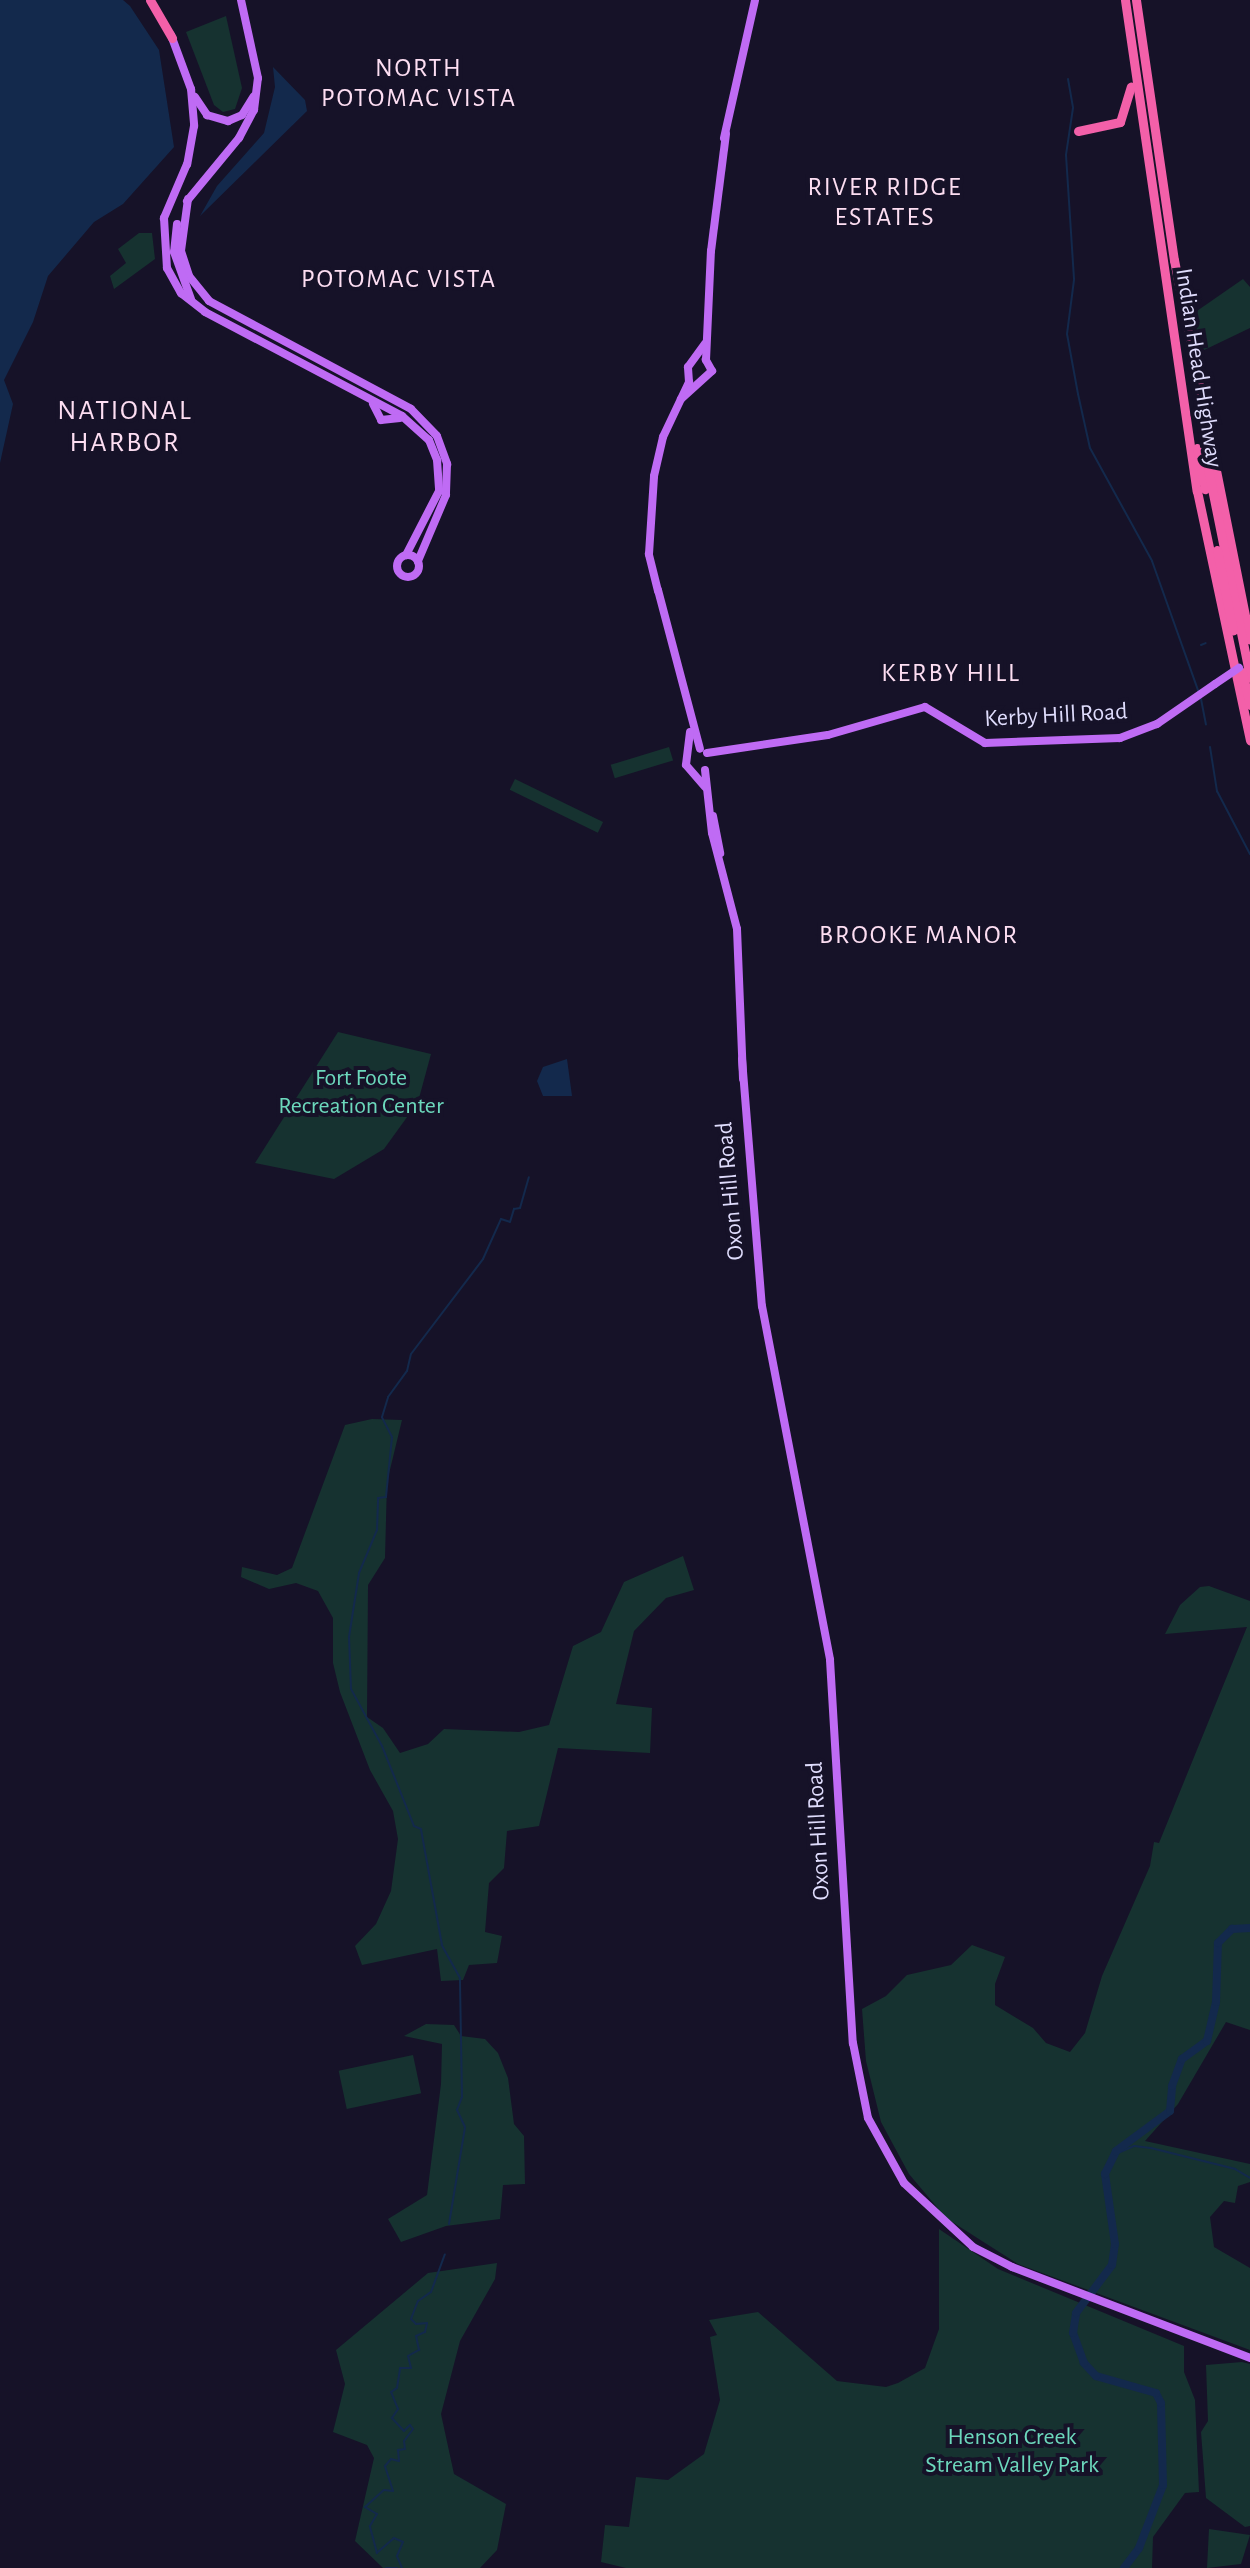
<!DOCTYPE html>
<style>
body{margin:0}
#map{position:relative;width:1250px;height:2568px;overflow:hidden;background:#161228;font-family:"Alegreya Sans",sans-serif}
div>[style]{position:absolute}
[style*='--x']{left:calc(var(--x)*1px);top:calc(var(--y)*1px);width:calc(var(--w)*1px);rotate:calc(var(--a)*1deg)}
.green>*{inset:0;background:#163230;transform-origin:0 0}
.water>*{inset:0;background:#13294c}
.stream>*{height:2px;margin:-1px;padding:0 1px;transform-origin:1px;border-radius:1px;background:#13294c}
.river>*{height:8px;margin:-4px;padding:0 4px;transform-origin:4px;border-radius:4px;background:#13294c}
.major>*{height:8px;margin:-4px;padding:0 4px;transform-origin:4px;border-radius:4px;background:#bf6bf4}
.major>.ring{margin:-4px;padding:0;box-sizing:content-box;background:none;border:8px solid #bf6bf4;border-radius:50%}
.highway>*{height:9px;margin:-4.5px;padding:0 4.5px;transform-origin:4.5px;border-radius:4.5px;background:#f360a9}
.major-bridge>*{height:8px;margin:-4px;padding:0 4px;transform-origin:4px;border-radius:4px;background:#bf6bf4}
span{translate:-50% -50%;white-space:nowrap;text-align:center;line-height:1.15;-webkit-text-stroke:8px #161228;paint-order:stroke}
.street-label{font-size:24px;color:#dfdcfc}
.park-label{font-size:24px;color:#6cd8bc}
.neighbourhood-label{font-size:26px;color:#fddef2;letter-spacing:2px}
.quarter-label{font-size:28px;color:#fddef2;letter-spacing:2px}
</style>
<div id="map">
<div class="green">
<i style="clip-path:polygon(226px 16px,242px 88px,235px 109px,223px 112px,214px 105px,186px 32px)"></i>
<i style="clip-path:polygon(139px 233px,152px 233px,155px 259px,114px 289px,110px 276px,126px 263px,118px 249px)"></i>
<i style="clip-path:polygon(1243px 279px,1250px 287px,1250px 328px,1200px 352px,1194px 313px)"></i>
<i style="left:669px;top:747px;width:14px;height:61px;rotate:73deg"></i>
<i style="left:515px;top:779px;width:98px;height:12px;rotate:26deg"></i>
<i style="clip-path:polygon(338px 1032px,431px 1054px,418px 1102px,384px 1149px,334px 1179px,255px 1163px)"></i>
<i style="clip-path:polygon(372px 1419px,402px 1420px,387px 1482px,385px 1558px,368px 1585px,367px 1717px,383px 1728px,400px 1753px,428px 1744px,444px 1729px,519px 1732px,549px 1725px,573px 1646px,601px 1632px,624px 1582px,683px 1556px,694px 1590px,666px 1598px,634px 1631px,616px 1704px,652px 1708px,650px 1753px,558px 1748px,539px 1826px,507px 1831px,504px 1868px,489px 1883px,485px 1932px,502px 1936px,497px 1963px,469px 1965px,463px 1980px,441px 1981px,437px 1949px,362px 1965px,355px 1946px,376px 1924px,391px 1891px,398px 1839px,393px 1811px,370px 1770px,340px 1692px,333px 1663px,333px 1618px,318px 1591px,296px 1583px,269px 1589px,241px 1577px,242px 1567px,277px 1575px,292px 1568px,345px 1425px)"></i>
<i style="clip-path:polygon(1209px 1586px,1250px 1601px,1250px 2030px,1226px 2022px,1178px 2104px,1145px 2141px,1250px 2164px,1250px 2182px,1238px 2186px,1235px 2203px,1224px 2201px,1210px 2217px,1214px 2247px,1250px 2268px,1250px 2350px,1018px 2264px,946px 2218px,909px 2174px,881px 2122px,866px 2061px,862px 2009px,886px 1996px,907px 1975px,951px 1965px,972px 1945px,1005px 1957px,995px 1984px,995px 2005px,1033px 2028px,1046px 2043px,1070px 2052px,1085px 2033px,1102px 1976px,1150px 1866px,1154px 1842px,1159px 1843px,1247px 1627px,1165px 1634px,1180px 1605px,1200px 1587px)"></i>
<i style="clip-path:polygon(426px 2024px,454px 2025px,461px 2036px,485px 2039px,498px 2053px,508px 2078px,514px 2124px,524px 2136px,525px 2184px,503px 2185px,500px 2219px,446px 2226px,401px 2242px,388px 2219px,427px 2195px,441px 2084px,442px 2044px,404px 2036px)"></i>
<i style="left:413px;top:2055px;width:39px;height:76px;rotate:78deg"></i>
<i style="clip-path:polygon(939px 2229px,998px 2269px,1184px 2346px,1184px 2372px,1195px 2400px,1199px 2492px,1185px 2493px,1153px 2537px,1152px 2568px,626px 2568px,601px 2562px,605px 2525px,629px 2527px,636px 2477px,668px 2480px,704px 2454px,720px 2400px,710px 2337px,717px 2335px,709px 2320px,758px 2312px,837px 2381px,886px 2387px,898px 2383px,925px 2368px,939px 2329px)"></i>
<i style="clip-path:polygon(497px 2263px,495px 2279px,460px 2341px,441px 2414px,454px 2474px,506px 2504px,497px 2550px,480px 2568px,383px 2568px,355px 2541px,374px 2458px,367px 2445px,333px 2432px,345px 2384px,336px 2350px,428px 2273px)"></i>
<i style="clip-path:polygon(1242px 2362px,1250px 2364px,1250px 2526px,1245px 2527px,1206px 2498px,1201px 2432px,1208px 2421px,1206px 2365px)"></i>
<i style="clip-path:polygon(1209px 2529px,1250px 2535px,1241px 2564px,1207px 2568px)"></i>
</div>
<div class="water">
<i style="clip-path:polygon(0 0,123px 0,130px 6px,159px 50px,174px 147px,123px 204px,94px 222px,48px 276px,33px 322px,4px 380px,13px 404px,0 463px)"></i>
<i style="clip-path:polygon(273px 67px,305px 100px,307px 111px,200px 216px,217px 186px,264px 133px,275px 87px)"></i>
<i style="clip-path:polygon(567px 1059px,572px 1096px,543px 1096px,537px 1081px,543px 1067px)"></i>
</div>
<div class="stream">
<i style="--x:1068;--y:79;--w:29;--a:80"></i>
<i style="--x:1073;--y:108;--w:48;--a:98.5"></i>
<i style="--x:1066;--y:155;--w:125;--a:86.3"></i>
<i style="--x:1074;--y:280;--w:54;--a:97.4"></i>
<i style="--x:1067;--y:334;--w:61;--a:79.6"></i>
<i style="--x:1078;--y:394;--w:55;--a:77.5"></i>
<i style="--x:1090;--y:448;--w:129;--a:61.2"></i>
<i style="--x:1152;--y:561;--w:140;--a:70.4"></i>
<i style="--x:1201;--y:645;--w:5;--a:-22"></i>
<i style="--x:1201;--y:699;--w:26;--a:79"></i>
<i style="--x:1210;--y:747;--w:45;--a:81"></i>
<i style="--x:1217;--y:791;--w:71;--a:62.4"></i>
<i style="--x:1113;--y:2155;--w:23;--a:-23"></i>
<i style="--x:1134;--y:2146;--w:17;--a:7"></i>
<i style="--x:1151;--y:2148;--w:87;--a:14"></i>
<i style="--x:1235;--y:2169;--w:17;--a:31"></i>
<i style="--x:449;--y:2224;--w:98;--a:-80.6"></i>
<i style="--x:465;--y:2127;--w:19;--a:-115"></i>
<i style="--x:457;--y:2110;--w:14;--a:-69"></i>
<i style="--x:462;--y:2097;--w:119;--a:-91"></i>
<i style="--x:460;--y:1978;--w:38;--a:-119"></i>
<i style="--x:442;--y:1945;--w:118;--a:-100.3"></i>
<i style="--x:421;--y:1829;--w:8;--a:-157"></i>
<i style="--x:414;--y:1826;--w:86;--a:-111.8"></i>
<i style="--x:382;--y:1746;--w:65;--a:-118.5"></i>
<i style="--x:351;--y:1689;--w:52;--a:-92.2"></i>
<i style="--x:349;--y:1637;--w:65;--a:-81.1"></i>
<i style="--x:359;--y:1573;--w:47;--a:-67.3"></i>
<i style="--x:377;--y:1530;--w:32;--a:-88"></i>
<i style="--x:378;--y:1498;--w:8;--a:-7"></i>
<i style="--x:386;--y:1497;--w:60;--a:-84.3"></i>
<i style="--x:392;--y:1437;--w:22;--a:-117"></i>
<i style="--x:382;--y:1417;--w:21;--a:-73"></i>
<i style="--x:388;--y:1397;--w:32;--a:-54"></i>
<i style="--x:407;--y:1371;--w:17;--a:-77"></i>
<i style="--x:411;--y:1354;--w:119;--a:-52.8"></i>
<i style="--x:483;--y:1259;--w:44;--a:-65.8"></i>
<i style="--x:501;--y:1219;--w:9;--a:18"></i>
<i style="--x:510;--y:1222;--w:14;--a:-73"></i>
<i style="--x:514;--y:1209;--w:6;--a:-9"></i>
<i style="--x:520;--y:1208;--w:32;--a:-74"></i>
<i style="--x:386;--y:2568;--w:11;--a:0"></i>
<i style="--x:402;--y:2568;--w:13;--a:-113"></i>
<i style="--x:397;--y:2556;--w:15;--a:-67"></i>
<i style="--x:403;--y:2542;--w:10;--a:-156"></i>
<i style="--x:394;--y:2538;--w:23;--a:139"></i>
<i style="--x:377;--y:2553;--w:28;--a:-105"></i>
<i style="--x:370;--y:2526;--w:14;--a:-60"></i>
<i style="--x:377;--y:2514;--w:14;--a:-150"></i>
<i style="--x:365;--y:2507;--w:25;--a:-42"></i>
<i style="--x:384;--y:2490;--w:9;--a:6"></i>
<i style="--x:393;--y:2491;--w:26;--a:-108"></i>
<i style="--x:385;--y:2466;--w:9;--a:-49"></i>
<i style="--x:391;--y:2459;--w:8;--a:14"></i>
<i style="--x:399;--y:2461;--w:11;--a:-95"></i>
<i style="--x:398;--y:2450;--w:7;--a:-8"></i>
<i style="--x:405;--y:2449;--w:8;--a:-97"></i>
<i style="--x:404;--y:2441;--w:15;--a:-53"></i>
<i style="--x:413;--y:2429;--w:5;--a:-127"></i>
<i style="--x:410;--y:2425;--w:8;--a:135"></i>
<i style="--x:404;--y:2431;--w:18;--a:-133"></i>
<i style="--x:392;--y:2418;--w:11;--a:-56"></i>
<i style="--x:398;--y:2409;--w:18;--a:-112"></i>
<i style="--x:391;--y:2392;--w:7;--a:-34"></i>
<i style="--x:397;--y:2388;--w:20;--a:-81"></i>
<i style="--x:400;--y:2368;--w:11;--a:0"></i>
<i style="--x:411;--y:2368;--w:12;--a:-104"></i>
<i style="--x:408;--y:2356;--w:13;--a:-29"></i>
<i style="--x:419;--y:2350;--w:14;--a:-102"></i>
<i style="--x:416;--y:2336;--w:10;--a:-24"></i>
<i style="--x:425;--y:2332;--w:9;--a:-77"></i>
<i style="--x:427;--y:2323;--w:11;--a:175"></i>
<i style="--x:416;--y:2324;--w:7;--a:-135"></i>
<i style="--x:411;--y:2319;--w:19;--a:-69"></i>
<i style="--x:418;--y:2301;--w:16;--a:-35"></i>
<i style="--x:431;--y:2292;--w:40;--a:-69.8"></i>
</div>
<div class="river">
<i style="--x:1124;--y:2568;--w:25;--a:-53"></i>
<i style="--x:1139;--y:2548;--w:67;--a:-69.1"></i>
<i style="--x:1163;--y:2485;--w:82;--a:-91.4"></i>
<i style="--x:1161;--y:2403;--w:11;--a:-117"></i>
<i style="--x:1156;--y:2393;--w:62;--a:-164.2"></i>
<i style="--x:1096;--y:2376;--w:18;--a:-133"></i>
<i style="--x:1084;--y:2363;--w:32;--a:-110"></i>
<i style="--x:1073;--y:2333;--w:20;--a:-81"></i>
<i style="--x:1076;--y:2313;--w:60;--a:-53.1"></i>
<i style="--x:1112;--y:2265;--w:21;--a:-82"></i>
<i style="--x:1115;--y:2244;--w:71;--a:-98.1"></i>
<i style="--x:1105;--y:2174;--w:25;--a:-64"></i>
<i style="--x:1116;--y:2151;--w:67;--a:-36.5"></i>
<i style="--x:1170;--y:2111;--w:25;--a:-85"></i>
<i style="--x:1172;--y:2086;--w:29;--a:-70"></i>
<i style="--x:1182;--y:2059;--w:31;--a:-36"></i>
<i style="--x:1207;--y:2041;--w:40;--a:-77"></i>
<i style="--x:1216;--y:2002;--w:59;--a:-88.1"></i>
<i style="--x:1218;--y:1943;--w:20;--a:-45"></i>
<i style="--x:1232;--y:1929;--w:18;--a:-3"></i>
</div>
<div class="major">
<i style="--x:171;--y:35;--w:58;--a:69.7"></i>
<i style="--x:191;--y:89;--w:37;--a:85"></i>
<i style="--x:194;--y:126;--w:39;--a:100"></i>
<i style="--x:187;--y:164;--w:59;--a:113.1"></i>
<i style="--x:164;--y:218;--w:50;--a:86.6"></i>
<i style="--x:167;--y:268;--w:29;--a:61"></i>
<i style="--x:181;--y:293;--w:31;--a:38"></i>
<i style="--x:205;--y:312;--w:223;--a:27.8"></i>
<i style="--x:402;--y:416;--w:36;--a:42"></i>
<i style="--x:429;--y:440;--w:22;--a:68"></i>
<i style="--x:437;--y:460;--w:31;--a:86"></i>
<i style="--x:439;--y:491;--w:72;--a:117.3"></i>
<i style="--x:195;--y:97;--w:22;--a:56"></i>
<i style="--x:207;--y:115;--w:22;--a:16"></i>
<i style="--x:228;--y:121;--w:15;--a:-23"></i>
<i style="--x:242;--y:115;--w:22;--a:-58"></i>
<i style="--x:724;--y:138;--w:141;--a:-77.3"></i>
<i style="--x:188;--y:199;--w:52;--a:97.7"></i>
<i style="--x:181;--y:251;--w:26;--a:72"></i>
<i style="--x:189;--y:276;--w:32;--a:51"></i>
<i style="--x:209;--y:301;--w:229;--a:28.1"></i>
<i style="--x:411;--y:409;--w:37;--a:46"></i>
<i style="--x:437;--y:436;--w:30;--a:70"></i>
<i style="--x:447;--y:464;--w:31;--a:92"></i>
<i style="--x:446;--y:495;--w:72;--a:113"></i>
<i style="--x:187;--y:201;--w:82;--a:-50.5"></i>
<i style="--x:239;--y:138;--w:32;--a:-62"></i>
<i style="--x:254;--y:110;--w:32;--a:-83"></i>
<i style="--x:258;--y:78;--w:80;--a:-102.3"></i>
<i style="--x:177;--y:224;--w:28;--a:96"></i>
<i style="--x:174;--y:252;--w:50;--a:70.1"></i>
<i style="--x:681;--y:399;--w:42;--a:-42.1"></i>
<i style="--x:712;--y:371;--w:13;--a:-119"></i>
<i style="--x:706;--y:360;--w:109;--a:-87.4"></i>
<i style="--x:711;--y:251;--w:118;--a:-82.7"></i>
<i style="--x:373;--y:404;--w:18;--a:63"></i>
<i style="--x:381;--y:420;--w:19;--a:-6"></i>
<i class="ring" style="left:397px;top:555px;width:14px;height:14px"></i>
<i style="--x:658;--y:590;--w:164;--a:75.2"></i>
<i style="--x:658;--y:591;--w:38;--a:-104"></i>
<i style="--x:649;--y:554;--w:78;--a:-86.3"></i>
<i style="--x:654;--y:476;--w:40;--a:-77"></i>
<i style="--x:663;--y:437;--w:61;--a:-64.7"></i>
<i style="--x:689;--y:382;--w:15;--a:-94"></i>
<i style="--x:688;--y:367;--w:29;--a:-54"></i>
<i style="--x:690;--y:732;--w:33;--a:97"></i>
<i style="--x:686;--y:765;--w:29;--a:49"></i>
<i style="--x:707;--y:753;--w:122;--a:-8.5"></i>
<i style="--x:828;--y:735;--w:101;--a:-16.1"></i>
<i style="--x:925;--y:707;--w:70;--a:31"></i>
<i style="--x:985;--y:743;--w:135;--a:-2.1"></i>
<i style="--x:1120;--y:738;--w:40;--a:-21"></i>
<i style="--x:1157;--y:724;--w:70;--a:-34.6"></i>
<i style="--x:705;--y:770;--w:63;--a:83.7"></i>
<i style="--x:712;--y:833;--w:99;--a:75.4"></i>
<i style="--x:737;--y:929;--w:150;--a:87.7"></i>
<i style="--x:713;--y:816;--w:38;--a:79"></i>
<i style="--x:742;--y:1059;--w:248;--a:85.4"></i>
<i style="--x:762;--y:1306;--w:360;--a:79.1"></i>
<i style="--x:830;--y:1660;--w:384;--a:86.6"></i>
<i style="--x:853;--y:2043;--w:76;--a:78.7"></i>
<i style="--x:868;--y:2118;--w:74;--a:61"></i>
<i style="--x:904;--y:2183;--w:94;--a:42.8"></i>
<i style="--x:973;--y:2247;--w:44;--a:27.1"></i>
<i style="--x:1012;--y:2267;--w:255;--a:20.9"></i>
</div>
<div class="highway">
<i style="--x:150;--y:0;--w:44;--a:59.9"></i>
<i style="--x:1125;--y:0;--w:496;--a:81.7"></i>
<i style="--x:1197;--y:491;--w:255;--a:78"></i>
<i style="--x:1136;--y:0;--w:263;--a:81.7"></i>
<i style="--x:1174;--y:260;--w:387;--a:78.7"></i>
<i style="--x:1078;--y:131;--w:43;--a:-12.1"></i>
<i style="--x:1120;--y:122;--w:37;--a:-73"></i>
<i style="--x:1197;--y:448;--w:42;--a:79"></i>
<i style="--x:1207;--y:464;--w:218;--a:78.6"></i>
<i style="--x:1217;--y:550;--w:82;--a:78.7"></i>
<i style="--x:1242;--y:672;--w:34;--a:76"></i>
</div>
<div class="major-bridge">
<i style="--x:1215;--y:684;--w:29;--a:-34"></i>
</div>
<div class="street-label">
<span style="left:1198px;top:368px;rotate:81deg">Indian Head Highway</span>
<span style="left:1056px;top:716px;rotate:-3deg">Kerby Hill Road</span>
<span style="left:731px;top:1191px;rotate:-95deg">Oxon Hill Road</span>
<span style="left:819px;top:1831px;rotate:-93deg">Oxon Hill Road</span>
</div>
<div class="park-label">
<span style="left:361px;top:1093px">Fort Foote<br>Recreation Center</span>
<span style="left:1012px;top:2452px">Henson Creek<br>Stream Valley Park</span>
</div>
<div class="neighbourhood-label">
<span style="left:419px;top:84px">NORTH<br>POTOMAC VISTA</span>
<span style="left:885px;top:203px">RIVER RIDGE<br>ESTATES</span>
<span style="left:399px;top:280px">POTOMAC VISTA</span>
<span style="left:951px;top:674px">KERBY HILL</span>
<span style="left:919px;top:936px">BROOKE MANOR</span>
</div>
<div class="quarter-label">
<span style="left:125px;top:427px">NATIONAL<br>HARBOR</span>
</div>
</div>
